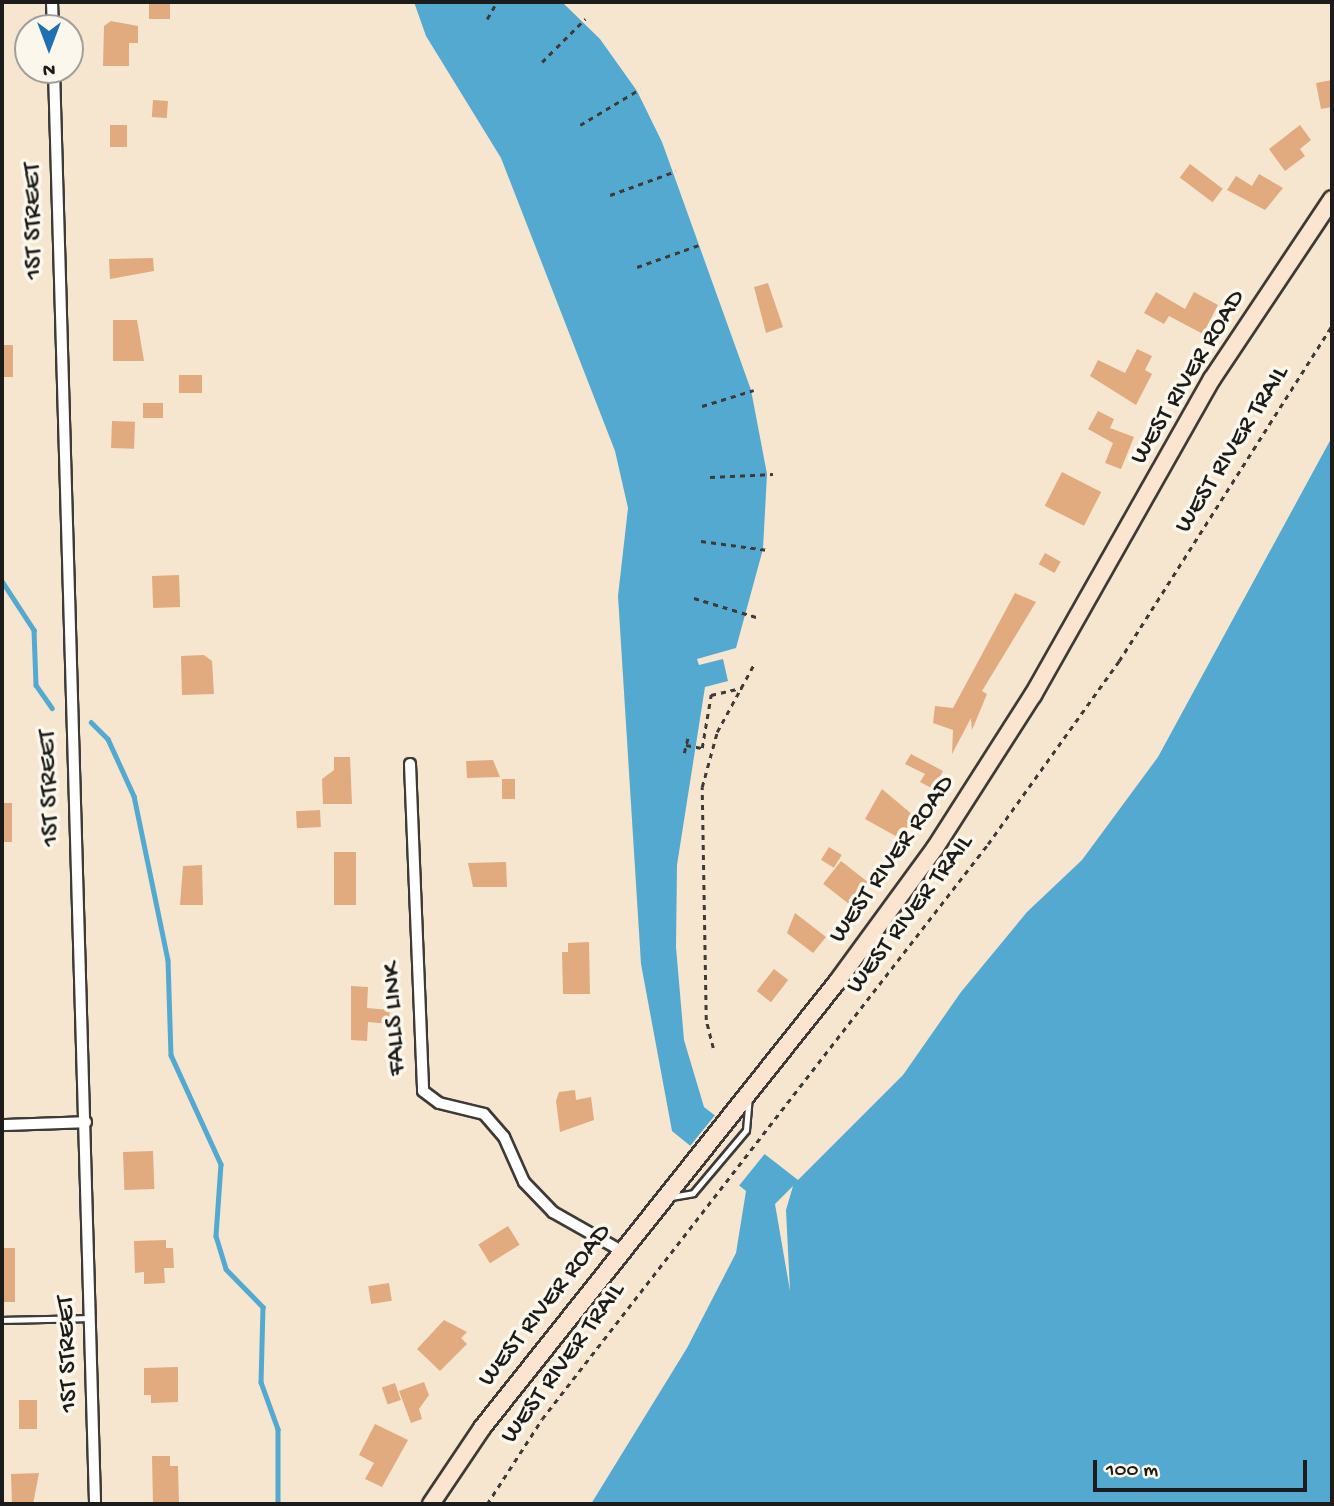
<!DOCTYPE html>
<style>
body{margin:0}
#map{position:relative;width:1334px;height:1506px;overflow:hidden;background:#f6e6cf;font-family:"Gochi Hand",sans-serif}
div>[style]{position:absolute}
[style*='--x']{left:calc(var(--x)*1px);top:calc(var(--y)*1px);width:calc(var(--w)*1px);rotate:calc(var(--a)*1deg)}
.water>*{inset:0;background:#54a9d0}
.pier>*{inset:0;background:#f6e6cf;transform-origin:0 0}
.stream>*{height:4.5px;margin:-2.25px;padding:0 2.25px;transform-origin:2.25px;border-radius:2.25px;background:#54a9d0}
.building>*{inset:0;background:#e1aa7f;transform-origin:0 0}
.path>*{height:2.5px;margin-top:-1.25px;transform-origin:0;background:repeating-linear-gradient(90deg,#3d3a37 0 5px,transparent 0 10px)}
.roads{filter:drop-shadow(2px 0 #3d3a37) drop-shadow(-2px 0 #3d3a37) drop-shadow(0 2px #3d3a37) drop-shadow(0 -2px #3d3a37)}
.service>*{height:5px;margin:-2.5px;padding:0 2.5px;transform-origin:2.5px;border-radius:2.5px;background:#fff}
.minor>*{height:10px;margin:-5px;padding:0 5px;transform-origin:5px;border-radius:5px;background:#fff}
.secondary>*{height:16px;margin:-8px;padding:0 8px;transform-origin:8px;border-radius:8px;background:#fce5d0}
span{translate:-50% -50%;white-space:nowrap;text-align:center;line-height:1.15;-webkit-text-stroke:7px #fbf7ec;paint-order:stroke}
.street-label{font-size:26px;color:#1c1c1c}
.frame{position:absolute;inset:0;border:4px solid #1c1c1c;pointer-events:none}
.north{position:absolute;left:14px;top:14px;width:70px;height:70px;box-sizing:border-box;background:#fbf7ec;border:2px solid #a29f99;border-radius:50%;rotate:180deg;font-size:19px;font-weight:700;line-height:28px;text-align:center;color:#1c1c1c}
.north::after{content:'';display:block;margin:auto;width:24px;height:32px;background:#1f6fb2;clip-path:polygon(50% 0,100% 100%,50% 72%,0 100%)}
.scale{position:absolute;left:1093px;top:1460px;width:214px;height:32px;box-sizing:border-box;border:4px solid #1c1c1c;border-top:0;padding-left:9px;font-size:21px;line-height:24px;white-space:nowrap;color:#1c1c1c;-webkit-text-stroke:5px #fbf7ec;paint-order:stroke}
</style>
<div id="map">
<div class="water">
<i style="clip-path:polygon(evenodd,414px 2px,562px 2px,600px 39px,637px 91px,662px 142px,751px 390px,767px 474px,763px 549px,736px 648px,697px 659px,699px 665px,723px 659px,728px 681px,705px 687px,677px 865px,676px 947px,684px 1040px,704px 1107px,798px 1180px,903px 1075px,961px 992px,1027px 912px,1082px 860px,1158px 757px,1332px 437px,1332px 1504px,591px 1504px,687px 1348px,736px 1253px,746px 1191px,672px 1131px,641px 964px,618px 596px,628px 508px,615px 451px,501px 158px,426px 36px,414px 2px,793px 1186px,786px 1210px,790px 1291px,775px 1204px,793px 1186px)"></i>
</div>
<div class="pier">
<i style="left:716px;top:1114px;width:63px;height:48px;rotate:39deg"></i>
</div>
<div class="stream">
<i style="--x:2;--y:581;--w:59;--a:56.9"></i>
<i style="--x:34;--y:630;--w:55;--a:87.9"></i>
<i style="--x:36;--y:685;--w:28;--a:55"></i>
<i style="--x:91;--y:722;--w:24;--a:45"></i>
<i style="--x:108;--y:739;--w:63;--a:65.5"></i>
<i style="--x:134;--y:796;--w:167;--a:78.3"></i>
<i style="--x:168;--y:960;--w:95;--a:88.2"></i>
<i style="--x:171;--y:1055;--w:120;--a:65.4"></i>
<i style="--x:221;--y:1164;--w:72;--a:94"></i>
<i style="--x:216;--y:1236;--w:34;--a:73"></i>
<i style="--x:226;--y:1269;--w:53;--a:45.8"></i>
<i style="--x:263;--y:1307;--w:75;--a:91.5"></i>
<i style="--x:261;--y:1382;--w:50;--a:70.1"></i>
<i style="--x:278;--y:1429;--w:75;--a:90"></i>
</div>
<div class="building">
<i style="left:149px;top:2px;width:21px;height:17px"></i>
<i style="clip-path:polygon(111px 21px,138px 26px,138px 43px,129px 43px,129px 66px,103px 66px,104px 26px)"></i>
<i style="clip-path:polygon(1332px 80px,1332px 107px,1321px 109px,1316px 83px)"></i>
<i style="left:153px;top:100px;width:15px;height:17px;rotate:4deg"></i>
<i style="left:127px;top:125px;width:22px;height:17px;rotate:90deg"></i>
<i style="clip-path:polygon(1300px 125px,1311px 140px,1300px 149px,1305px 156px,1285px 171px,1269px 149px)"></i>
<i style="left:1190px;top:164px;width:41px;height:17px;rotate:37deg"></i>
<i style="clip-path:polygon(1259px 174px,1283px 188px,1265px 210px,1227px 190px,1236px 176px,1252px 186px)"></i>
<i style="clip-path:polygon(153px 258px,154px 271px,110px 279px,109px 259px)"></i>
<i style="clip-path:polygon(768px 283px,783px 327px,766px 333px,754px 287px)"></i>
<i style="clip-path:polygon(1156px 292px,1185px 309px,1194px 292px,1218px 305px,1203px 334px,1169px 316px,1164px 324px,1144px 313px)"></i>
<i style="clip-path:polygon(113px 320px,137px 320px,144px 361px,113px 361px)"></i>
<i style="left:2px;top:345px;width:11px;height:32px"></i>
<i style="clip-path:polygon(1137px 349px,1152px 356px,1145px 370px,1152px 374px,1136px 405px,1090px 376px,1098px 360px,1125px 373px)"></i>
<i style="left:179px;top:375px;width:23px;height:18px"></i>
<i style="left:163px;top:403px;width:15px;height:20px;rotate:90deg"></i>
<i style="clip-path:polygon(1098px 411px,1114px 419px,1110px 428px,1134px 437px,1121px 469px,1105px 463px,1113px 443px,1088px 429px)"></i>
<i style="left:112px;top:421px;width:23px;height:27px;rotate:2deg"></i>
<i style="left:1062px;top:472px;width:44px;height:38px;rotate:27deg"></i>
<i style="left:1045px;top:553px;width:18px;height:13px;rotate:29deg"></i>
<i style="left:179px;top:575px;width:32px;height:27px;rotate:88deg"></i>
<i style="clip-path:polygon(1015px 593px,1036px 602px,982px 691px,987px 694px,972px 730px,971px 718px,952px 754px,953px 730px,933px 723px,935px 706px,953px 708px)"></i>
<i style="clip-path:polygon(204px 655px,212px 661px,214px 694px,182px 695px,181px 656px)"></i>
<i style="clip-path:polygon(911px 754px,943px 771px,933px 789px,920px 782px,925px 774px,905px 764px)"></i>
<i style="clip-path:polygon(334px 757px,350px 757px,352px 804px,323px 804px,322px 779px,334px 770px)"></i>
<i style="clip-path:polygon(493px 760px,500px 777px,467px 778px,466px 761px)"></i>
<i style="left:502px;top:779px;width:13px;height:20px"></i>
<i style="clip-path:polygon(882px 789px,914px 816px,901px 839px,865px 819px)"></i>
<i style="left:2px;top:803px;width:10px;height:39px"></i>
<i style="left:320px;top:810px;width:17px;height:24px;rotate:87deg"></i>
<i style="left:829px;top:847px;width:15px;height:15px;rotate:32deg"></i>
<i style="left:334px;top:852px;width:22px;height:53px"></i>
<i style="left:841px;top:861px;width:34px;height:29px;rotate:38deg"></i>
<i style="clip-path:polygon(506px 862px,507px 887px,473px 887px,468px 863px)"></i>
<i style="clip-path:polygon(202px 865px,203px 905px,180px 905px,183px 866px)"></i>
<i style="clip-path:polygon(795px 913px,826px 937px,813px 953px,787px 933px)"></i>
<i style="clip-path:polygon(589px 942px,590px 994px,563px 994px,562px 952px,568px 952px,568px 943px)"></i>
<i style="left:774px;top:969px;width:18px;height:28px;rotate:38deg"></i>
<i style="clip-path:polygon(351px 986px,368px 987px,367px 1008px,390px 1010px,389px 1024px,368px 1022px,367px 1041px,351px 1040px)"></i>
<i style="clip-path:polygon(575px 1090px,576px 1100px,591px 1097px,594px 1120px,560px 1132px,556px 1101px,559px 1092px)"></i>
<i style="left:153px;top:1151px;width:38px;height:30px;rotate:88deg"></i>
<i style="left:508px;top:1226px;width:22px;height:35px;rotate:58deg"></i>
<i style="clip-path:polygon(166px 1240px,166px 1248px,173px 1248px,174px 1268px,164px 1268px,165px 1283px,144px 1284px,144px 1272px,135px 1273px,134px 1241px)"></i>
<i style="left:2px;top:1248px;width:13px;height:54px"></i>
<i style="left:389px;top:1283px;width:18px;height:21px;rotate:81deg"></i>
<i style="clip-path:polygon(444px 1320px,467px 1332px,461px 1338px,467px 1344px,440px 1371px,417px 1349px)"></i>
<i style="clip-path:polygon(178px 1367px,178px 1402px,151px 1403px,151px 1395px,144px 1395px,144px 1368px)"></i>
<i style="clip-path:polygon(424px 1382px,429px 1395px,419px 1409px,422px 1419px,411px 1423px,399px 1391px)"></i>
<i style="left:395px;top:1383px;width:18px;height:14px;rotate:71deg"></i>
<i style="left:19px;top:1400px;width:18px;height:29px"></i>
<i style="clip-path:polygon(375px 1424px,408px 1440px,382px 1487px,365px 1479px,374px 1463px,359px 1455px)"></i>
<i style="clip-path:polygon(152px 1456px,170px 1456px,170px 1466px,178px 1466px,179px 1504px,153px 1504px)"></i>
<i style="clip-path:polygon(39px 1473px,33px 1504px,12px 1504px,11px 1474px)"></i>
</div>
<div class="path">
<i style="--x:487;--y:19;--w:20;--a:-60"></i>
<i style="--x:542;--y:62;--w:61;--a:-45"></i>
<i style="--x:580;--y:125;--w:70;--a:-31"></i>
<i style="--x:610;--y:195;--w:70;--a:-20"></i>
<i style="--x:637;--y:267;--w:69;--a:-19.5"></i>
<i style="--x:702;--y:406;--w:54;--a:-17.1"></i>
<i style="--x:710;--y:477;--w:63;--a:-2.7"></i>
<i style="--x:701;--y:541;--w:68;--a:7.7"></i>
<i style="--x:694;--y:598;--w:65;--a:17"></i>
<i style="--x:686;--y:745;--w:16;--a:11"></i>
<i style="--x:702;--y:748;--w:54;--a:-80.4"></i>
<i style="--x:711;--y:695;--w:32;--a:-13"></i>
<i style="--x:684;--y:753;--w:16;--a:-76"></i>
<i style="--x:713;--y:1048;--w:29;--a:-104"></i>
<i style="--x:706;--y:1020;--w:233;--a:-91"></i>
<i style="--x:702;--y:787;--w:57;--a:-74.7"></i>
<i style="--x:717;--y:732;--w:77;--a:-61.4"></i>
<i style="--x:487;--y:1504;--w:101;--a:-57.1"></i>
<i style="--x:542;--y:1419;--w:728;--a:-52.2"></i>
<i style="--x:988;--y:844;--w:225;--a:-54.4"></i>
<i style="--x:1119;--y:661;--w:398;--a:-57.6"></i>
</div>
<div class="roads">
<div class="service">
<i style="--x:671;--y:1197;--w:22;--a:-10"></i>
<i style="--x:693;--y:1193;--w:82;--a:-49.9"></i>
<i style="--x:746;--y:1130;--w:33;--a:-85"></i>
<i style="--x:2;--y:1320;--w:89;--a:-1.3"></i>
</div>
<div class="minor">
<i style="--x:52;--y:2;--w:26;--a:88"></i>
<i style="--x:54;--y:70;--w:1435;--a:88.36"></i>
<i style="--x:410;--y:764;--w:327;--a:87.7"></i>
<i style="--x:423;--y:1091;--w:20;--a:37"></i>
<i style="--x:439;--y:1103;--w:46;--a:13.7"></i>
<i style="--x:484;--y:1114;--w:30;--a:49"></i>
<i style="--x:504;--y:1137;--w:49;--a:66"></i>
<i style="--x:524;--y:1182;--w:42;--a:46"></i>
<i style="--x:553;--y:1212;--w:77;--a:29.6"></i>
<i style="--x:2;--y:1125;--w:84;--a:-2"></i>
</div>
<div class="secondary">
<i style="--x:431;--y:1504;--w:92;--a:-56.1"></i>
<i style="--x:482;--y:1428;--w:570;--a:-51.48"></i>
<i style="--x:837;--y:982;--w:166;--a:-53.8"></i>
<i style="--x:935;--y:848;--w:182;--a:-57.4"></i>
<i style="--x:1033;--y:695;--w:363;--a:-60.5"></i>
<i style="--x:1212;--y:379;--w:216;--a:-56.3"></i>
</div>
</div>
<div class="street-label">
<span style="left:35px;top:221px;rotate:-91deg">1ST STREET</span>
<span style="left:1189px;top:378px;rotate:-59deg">WEST RIVER ROAD</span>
<span style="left:1233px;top:450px;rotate:-58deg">WEST RIVER TRAIL</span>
<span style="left:51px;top:788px;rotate:-92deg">1ST STREET</span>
<span style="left:893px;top:860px;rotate:-55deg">WEST RIVER ROAD</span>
<span style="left:911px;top:915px;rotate:-53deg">WEST RIVER TRAIL</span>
<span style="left:396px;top:1019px;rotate:-93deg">FALLS LINK</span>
<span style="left:546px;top:1306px;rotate:-52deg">WEST RIVER ROAD</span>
<span style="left:69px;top:1354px;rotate:-92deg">1ST STREET</span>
<span style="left:564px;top:1364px;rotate:-54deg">WEST RIVER TRAIL</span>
</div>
<div class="frame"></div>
<div class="north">N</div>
<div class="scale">100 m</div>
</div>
